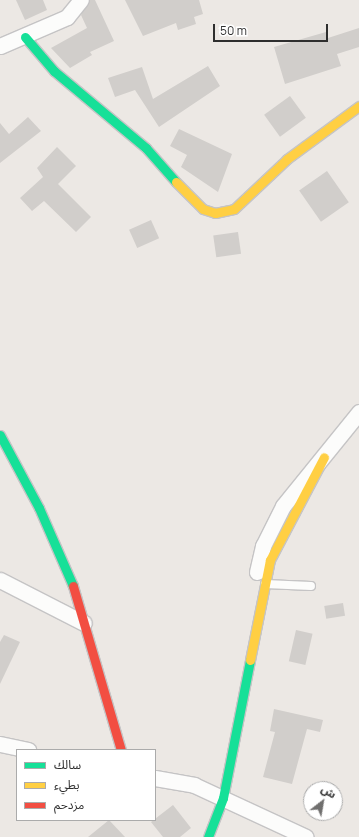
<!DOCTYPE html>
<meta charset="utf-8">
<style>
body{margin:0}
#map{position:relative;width:359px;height:837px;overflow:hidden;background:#ece8e4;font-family:Manrope,"Noto Sans Arabic",sans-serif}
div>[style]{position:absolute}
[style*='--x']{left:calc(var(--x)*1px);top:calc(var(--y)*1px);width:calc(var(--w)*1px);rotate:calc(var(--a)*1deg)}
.building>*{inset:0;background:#d1cecb;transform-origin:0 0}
.roads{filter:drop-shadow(1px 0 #c5c4c5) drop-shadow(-1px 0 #c5c4c5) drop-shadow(0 1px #c5c4c5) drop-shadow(0 -1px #c5c4c5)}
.lane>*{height:8px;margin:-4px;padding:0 4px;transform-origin:4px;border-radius:4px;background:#fcfcfb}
.street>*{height:15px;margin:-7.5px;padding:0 7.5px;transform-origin:7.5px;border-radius:7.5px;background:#fcfcfb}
.fast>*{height:9px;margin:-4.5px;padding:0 4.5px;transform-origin:4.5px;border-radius:4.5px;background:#16e098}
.slow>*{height:9px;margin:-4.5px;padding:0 4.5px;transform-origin:4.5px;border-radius:4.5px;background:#ffcf43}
.jam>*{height:9px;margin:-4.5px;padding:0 4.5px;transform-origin:4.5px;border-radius:4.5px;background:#f24e42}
span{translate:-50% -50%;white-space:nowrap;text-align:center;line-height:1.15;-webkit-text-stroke:3px #fff;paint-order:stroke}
.legend{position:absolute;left:16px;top:749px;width:140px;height:72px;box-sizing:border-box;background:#fff;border:1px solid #ababab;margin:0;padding:5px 7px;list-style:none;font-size:12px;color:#2e2e2e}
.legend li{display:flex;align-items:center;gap:8px;height:20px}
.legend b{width:20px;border:1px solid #ababab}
.north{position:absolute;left:303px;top:781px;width:40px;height:40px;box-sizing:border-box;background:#fff;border:1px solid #ababab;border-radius:50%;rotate:31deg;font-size:11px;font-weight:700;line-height:16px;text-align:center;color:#2e2e2e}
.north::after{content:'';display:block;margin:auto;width:14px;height:18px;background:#706f6e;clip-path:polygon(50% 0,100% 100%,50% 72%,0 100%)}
.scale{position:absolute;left:213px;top:24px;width:115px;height:18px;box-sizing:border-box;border:2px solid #2e2e2e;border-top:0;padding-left:5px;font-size:12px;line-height:14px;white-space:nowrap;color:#2e2e2e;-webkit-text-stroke:3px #fff;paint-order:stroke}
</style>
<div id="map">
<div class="building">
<i style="clip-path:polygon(16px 0,43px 0,47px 10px,25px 20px)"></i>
<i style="clip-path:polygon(90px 0,95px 0,114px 41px,90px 52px,92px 55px,70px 68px,51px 48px,87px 28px,81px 15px)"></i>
<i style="clip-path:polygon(125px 0,199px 0,203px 14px,194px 17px,196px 24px,178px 30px,176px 23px,143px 36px)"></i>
<i style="clip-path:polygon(359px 28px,359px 47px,337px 54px,341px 66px,285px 84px,274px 47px,326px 32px,328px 38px)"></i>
<i style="clip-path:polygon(208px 66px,220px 86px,159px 127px,135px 90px,115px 97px,108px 78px,142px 67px,153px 99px)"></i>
<i style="left:290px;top:96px;width:27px;height:32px;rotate:54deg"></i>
<i style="clip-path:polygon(28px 117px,41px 131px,0 163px,0 123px,9px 134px)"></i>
<i style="clip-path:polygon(179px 129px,232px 154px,218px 192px,181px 167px,187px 155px,170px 146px)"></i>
<i style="clip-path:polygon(57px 147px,76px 166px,58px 184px,91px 217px,76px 232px,44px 201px,32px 211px,20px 198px,43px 177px,37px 168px)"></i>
<i style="left:327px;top:171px;width:38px;height:34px;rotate:55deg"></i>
<i style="left:151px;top:220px;width:20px;height:24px;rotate:66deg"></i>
<i style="left:238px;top:232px;width:22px;height:25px;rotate:82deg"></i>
<i style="left:343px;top:603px;width:13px;height:19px;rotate:81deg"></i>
<i style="left:296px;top:630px;width:17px;height:32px;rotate:13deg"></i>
<i style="clip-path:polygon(4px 635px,20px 642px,0 684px,0 642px)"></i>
<i style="clip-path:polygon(274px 709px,323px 720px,320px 732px,307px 729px,292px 784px,263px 777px,275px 732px,270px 731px)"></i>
<i style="clip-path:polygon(173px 805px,191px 828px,180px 837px,163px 837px,151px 822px)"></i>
<i style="clip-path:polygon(109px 820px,125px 837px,88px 837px)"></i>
</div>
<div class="roads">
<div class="lane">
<i style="--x:265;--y:584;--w:46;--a:2.5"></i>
</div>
<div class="street">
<i style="--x:0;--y:46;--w:73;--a:-23.4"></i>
<i style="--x:67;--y:17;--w:22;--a:-51"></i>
<i style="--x:257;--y:572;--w:27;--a:-77"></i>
<i style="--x:263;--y:546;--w:45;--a:-63.4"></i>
<i style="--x:283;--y:506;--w:121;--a:-51"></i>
<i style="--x:0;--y:580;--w:94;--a:27.1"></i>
<i style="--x:0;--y:744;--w:29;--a:12"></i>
<i style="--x:155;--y:778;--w:40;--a:10"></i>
<i style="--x:194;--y:785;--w:123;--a:24.9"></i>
</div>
<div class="fast">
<i style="--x:25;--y:37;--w:45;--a:49.5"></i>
<i style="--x:54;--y:71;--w:120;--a:39.9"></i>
<i style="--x:146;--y:148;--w:45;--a:48.6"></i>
<i style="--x:0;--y:435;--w:83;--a:61.9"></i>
<i style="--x:39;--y:508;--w:85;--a:66.4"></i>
<i style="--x:208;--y:837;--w:42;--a:-69"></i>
<i style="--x:223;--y:798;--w:141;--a:-78.9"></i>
</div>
<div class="slow">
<i style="--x:176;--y:182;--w:38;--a:45"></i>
<i style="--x:203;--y:209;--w:13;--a:18"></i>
<i style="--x:215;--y:213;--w:19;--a:-12"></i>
<i style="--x:234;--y:209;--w:73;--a:-43.3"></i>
<i style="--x:287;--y:159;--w:89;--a:-36.4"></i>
<i style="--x:250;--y:660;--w:102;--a:-78.7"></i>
<i style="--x:270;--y:560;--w:116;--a:-62.3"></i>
</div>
<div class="jam">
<i style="--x:73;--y:586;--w:171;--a:73.7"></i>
</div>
</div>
<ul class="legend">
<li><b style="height:5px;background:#16e098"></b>سالك</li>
<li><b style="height:5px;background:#ffcf43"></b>بطيء</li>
<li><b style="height:5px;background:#f24e42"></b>مزدحم</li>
</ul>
<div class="north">ش</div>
<div class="scale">50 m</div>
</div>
